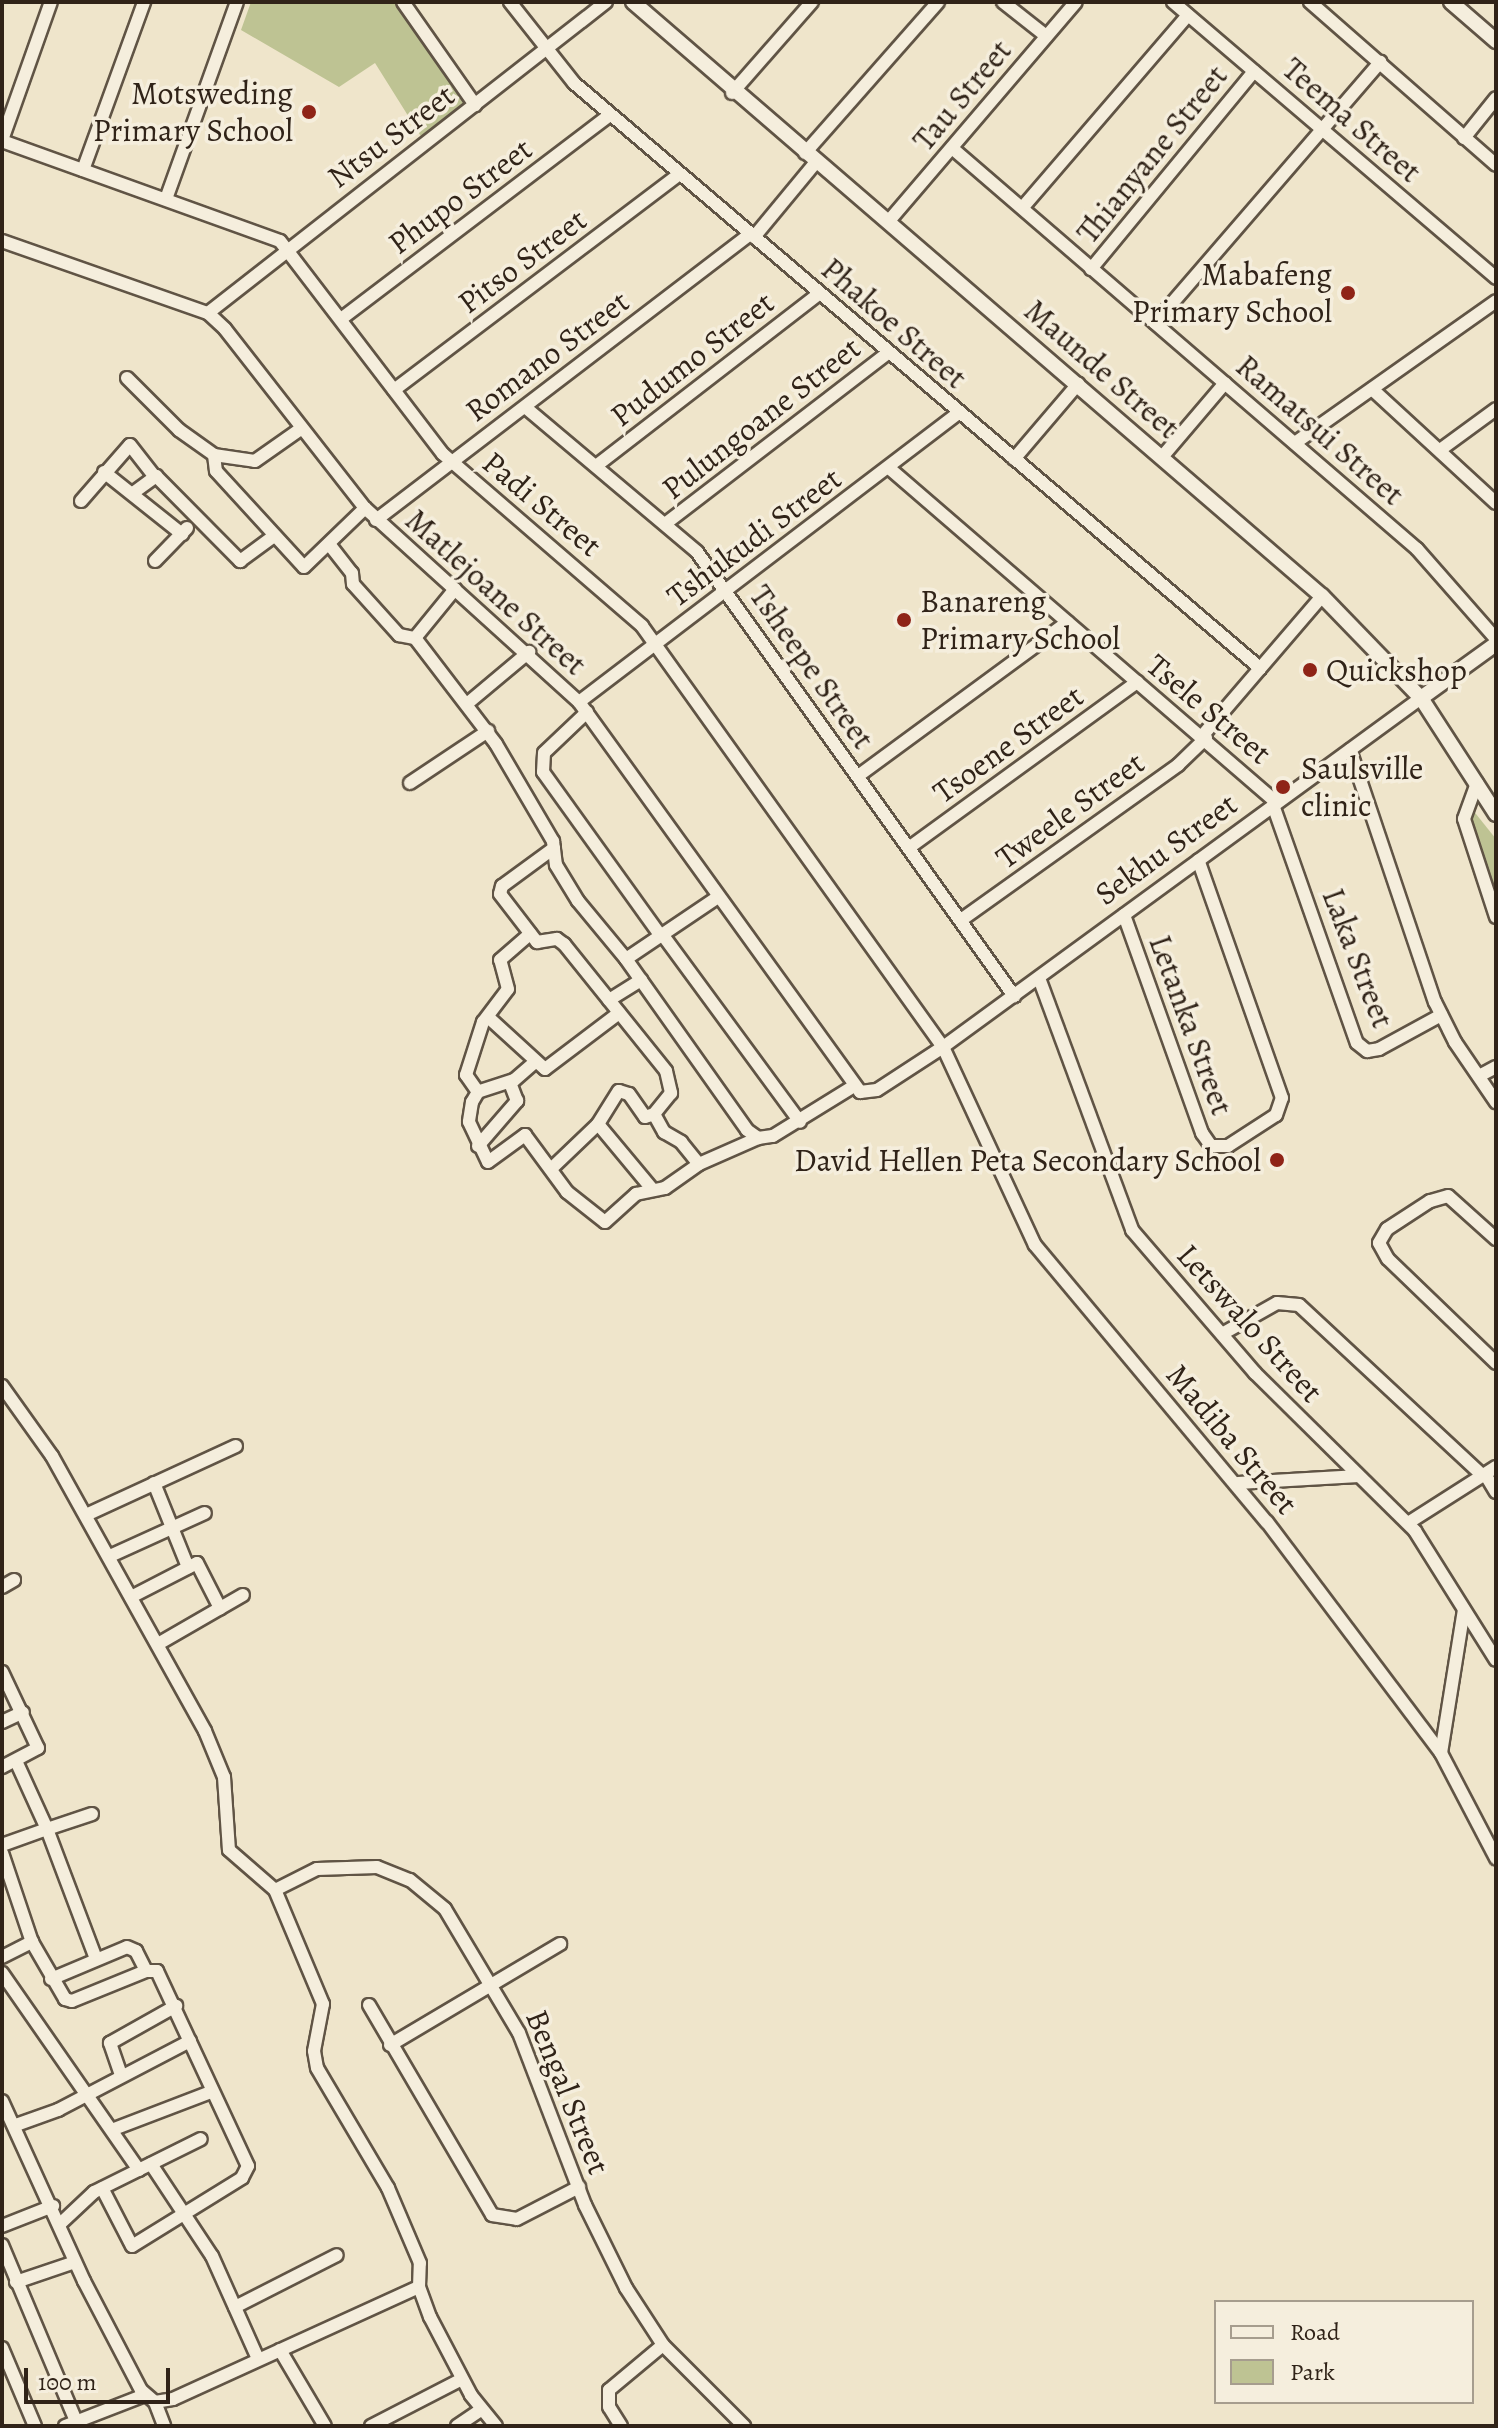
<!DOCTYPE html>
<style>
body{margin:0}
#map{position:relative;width:1498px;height:2428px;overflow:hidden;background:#efe5cb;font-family:Alegreya,serif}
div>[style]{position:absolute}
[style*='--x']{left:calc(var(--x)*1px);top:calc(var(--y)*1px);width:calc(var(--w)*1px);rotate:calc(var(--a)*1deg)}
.green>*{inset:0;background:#bec393}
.roads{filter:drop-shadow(2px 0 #605445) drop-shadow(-2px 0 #605445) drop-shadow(0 2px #605445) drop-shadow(0 -2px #605445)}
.minor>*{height:12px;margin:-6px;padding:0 6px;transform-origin:6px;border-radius:6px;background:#f5eedd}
.tertiary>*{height:14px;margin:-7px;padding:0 7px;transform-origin:7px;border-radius:7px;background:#f5eedd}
.dots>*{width:22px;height:22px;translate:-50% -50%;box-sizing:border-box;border:4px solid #f5eedd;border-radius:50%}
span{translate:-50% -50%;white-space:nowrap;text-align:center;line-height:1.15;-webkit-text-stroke:7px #f5eedd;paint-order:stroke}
.poi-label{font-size:32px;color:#302318}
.right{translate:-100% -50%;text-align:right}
.left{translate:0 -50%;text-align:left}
.street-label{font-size:32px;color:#302318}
.frame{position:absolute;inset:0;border:4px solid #302318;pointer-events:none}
.legend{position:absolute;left:1214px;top:2300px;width:260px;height:104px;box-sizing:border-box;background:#f5eedd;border:2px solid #a69d8e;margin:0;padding:10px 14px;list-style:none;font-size:24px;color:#302318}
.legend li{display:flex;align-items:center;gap:16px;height:40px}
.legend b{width:40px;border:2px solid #a69d8e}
.scale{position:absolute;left:24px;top:2368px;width:146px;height:36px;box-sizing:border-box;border:4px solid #302318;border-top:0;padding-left:10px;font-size:24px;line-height:28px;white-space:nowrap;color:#302318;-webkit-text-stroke:6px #f5eedd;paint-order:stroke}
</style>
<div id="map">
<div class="green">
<i style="clip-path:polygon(251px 2px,395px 2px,467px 106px,422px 138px,375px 63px,339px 87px,241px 30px)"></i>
<i style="clip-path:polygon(1472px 809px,1496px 839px,1496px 895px,1468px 817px)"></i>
</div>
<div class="roads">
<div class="minor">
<i style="--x:403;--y:2;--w:126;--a:55"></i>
<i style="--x:510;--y:2;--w:103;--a:51.7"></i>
<i style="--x:574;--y:83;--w:902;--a:40.46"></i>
<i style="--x:1003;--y:2;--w:55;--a:38.3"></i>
<i style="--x:1173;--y:2;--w:425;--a:40.5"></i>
<i style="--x:1310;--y:2;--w:247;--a:41.2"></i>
<i style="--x:732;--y:93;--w:121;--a:-48.7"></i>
<i style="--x:1464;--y:138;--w:51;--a:-51.3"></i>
<i style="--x:2;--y:140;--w:146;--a:-70.5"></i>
<i style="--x:2;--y:141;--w:295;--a:19.8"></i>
<i style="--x:280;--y:241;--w:268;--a:52.6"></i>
<i style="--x:443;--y:454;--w:263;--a:40.8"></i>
<i style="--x:642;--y:626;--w:518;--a:54.44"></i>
<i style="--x:943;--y:1047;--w:218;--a:65.1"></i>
<i style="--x:1035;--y:1245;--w:361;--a:50.1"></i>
<i style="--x:1267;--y:1522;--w:289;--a:53"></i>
<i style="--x:1441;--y:1753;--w:119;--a:62.4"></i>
<i style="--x:952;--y:148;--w:614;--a:40.77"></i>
<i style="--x:1417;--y:549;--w:120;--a:48.7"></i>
<i style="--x:805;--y:153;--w:201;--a:-48.6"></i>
<i style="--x:83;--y:170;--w:179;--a:-70"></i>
<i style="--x:166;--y:199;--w:209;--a:-70.2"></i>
<i style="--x:1023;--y:207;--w:253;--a:-49.3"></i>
<i style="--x:888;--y:222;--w:289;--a:-49.5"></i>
<i style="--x:754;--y:237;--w:97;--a:-50.4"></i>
<i style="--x:2;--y:241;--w:218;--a:19.3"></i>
<i style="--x:208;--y:313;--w:23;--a:43"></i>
<i style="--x:225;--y:329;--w:227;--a:52"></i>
<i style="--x:365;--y:508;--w:289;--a:42.2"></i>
<i style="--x:579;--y:702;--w:481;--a:54.2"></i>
<i style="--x:860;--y:1092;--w:17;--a:-7"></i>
<i style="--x:877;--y:1090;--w:79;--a:-33.1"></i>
<i style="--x:943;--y:1047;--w:592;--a:-36.13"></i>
<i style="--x:1091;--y:269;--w:256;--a:-50.5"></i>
<i style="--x:208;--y:313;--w:505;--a:-38"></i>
<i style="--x:341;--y:319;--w:338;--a:-37.2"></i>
<i style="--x:1155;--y:323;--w:345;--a:-49.2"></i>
<i style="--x:127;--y:378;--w:74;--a:45"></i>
<i style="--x:179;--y:430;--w:43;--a:35.5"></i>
<i style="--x:214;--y:455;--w:41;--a:8.3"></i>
<i style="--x:255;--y:461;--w:57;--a:-35.1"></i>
<i style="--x:1372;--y:389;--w:168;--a:42.6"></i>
<i style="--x:394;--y:390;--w:358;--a:-37.1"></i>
<i style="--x:525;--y:407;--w:225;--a:40.1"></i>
<i style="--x:697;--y:552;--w:546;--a:54.47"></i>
<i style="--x:1295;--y:443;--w:246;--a:-35.2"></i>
<i style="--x:1440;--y:450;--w:69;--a:-36.2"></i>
<i style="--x:214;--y:455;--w:16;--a:83"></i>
<i style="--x:216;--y:471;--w:130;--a:47.5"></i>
<i style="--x:304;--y:567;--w:85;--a:-44"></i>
<i style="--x:1162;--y:457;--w:97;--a:-49.6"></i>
<i style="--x:1014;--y:459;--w:99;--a:-49.5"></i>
<i style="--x:596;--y:466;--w:283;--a:-37.7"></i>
<i style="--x:889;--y:468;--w:511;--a:40.8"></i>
<i style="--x:104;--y:472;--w:100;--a:38.5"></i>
<i style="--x:133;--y:493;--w:29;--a:-36"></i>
<i style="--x:156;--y:476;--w:120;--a:45.3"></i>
<i style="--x:240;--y:561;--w:42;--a:-36.3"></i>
<i style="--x:81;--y:501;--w:74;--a:-48.8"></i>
<i style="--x:130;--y:445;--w:39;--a:52"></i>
<i style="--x:376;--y:520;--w:471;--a:-37.4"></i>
<i style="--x:665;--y:524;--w:282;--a:-37.5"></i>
<i style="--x:329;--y:544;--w:37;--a:52"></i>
<i style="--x:352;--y:573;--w:11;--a:85"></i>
<i style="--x:353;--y:584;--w:69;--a:48"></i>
<i style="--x:399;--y:635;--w:16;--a:11"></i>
<i style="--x:155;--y:561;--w:46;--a:-45.9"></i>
<i style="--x:455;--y:589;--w:63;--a:129.2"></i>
<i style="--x:415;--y:638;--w:133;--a:52.6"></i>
<i style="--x:496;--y:744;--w:113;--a:59.6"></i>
<i style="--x:553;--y:841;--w:24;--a:83"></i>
<i style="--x:556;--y:865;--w:42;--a:58.6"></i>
<i style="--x:578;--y:901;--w:75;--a:50.4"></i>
<i style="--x:626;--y:959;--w:209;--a:54.7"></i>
<i style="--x:747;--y:1130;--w:14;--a:36"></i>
<i style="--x:758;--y:1138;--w:15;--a:-8"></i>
<i style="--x:773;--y:1136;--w:95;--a:-31.7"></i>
<i style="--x:579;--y:702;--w:477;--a:-37.3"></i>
<i style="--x:468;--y:703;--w:80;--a:-39.9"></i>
<i style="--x:587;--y:712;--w:59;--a:136.4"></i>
<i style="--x:544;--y:753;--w:19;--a:93"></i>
<i style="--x:543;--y:772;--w:201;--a:54.3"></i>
<i style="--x:1203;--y:735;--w:183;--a:-49.4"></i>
<i style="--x:1350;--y:750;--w:266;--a:71.4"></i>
<i style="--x:1435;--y:1002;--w:45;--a:63.4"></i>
<i style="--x:1455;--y:1042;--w:73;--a:55.7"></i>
<i style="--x:858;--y:776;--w:260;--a:-36.3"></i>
<i style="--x:410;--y:783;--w:94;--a:-33.7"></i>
<i style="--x:1477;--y:783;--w:38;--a:110"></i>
<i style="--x:1464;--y:819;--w:103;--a:71.9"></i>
<i style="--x:1273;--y:805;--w:252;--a:70.6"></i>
<i style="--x:1357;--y:1043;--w:13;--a:39"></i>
<i style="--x:1367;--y:1051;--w:12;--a:-9"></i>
<i style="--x:1379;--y:1049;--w:71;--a:-28.7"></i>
<i style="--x:910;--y:847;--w:281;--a:-36"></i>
<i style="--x:554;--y:848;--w:64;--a:143.8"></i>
<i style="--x:502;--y:886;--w:8;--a:104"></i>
<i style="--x:500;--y:894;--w:61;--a:52.4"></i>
<i style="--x:537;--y:942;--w:20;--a:-9"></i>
<i style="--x:557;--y:939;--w:9;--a:36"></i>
<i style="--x:564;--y:944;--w:163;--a:51.2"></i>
<i style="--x:666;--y:1071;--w:23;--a:77"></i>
<i style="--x:671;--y:1093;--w:27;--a:129"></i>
<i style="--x:654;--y:1114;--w:21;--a:61"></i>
<i style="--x:664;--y:1132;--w:20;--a:30"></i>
<i style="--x:681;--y:1142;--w:28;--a:51"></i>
<i style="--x:699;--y:1164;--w:64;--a:-23.8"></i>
<i style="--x:1124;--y:915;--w:232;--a:70.3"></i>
<i style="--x:1202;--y:1133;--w:16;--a:55"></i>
<i style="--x:1211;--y:1146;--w:17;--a:0"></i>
<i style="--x:1228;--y:1146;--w:57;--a:-32.9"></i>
<i style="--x:1276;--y:1115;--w:18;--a:-71"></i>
<i style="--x:1282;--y:1098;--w:252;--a:-109.4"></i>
<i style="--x:961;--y:920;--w:267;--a:-35.5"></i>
<i style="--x:1178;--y:765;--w:39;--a:-44"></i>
<i style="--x:662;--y:934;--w:233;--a:53.7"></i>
<i style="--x:626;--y:959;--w:111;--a:-34"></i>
<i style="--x:1039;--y:978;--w:269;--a:69.7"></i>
<i style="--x:1132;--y:1230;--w:189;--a:49.3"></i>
<i style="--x:1255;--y:1373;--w:225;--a:44.6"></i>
<i style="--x:1415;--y:1531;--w:152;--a:57.9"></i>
<i style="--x:609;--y:1000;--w:38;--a:-32"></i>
<i style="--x:488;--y:1017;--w:77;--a:42.4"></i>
<i style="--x:545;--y:1069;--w:93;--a:-37.1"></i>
<i style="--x:535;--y:1062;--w:28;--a:139"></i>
<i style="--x:514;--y:1080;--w:38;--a:162"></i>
<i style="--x:478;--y:1092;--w:12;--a:121"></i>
<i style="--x:472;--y:1102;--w:20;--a:99"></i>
<i style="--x:469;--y:1122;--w:44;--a:64.6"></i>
<i style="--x:488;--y:1162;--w:46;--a:-36.1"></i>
<i style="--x:525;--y:1135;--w:71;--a:53.6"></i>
<i style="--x:567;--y:1192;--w:48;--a:38.3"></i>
<i style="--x:605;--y:1222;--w:42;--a:-42.1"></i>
<i style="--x:636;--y:1194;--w:30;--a:-12"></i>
<i style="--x:665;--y:1188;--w:42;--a:-35.2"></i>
<i style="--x:1479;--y:1076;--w:19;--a:-28"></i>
<i style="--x:478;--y:1092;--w:21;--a:-125"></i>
<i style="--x:466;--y:1075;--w:56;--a:-72.2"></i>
<i style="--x:483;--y:1022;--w:41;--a:-52.9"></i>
<i style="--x:508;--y:989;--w:30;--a:-105"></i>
<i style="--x:500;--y:960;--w:40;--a:-41"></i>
<i style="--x:598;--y:1124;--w:86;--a:50.2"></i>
<i style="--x:478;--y:1146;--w:60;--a:-49.1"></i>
<i style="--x:517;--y:1101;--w:19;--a:-111"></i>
<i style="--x:552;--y:1168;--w:64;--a:-43.7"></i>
<i style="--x:598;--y:1124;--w:39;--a:-58"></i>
<i style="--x:619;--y:1091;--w:10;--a:17"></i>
<i style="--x:629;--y:1094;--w:28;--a:55"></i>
<i style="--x:645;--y:1117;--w:9;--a:-18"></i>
<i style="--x:1496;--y:1239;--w:64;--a:-138.1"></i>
<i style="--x:1448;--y:1196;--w:19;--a:164"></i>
<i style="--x:1430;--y:1201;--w:51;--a:146.9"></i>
<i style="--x:1387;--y:1229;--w:16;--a:120"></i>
<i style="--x:1379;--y:1243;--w:18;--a:61"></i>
<i style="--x:1388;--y:1259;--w:150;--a:43.9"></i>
<i style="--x:1222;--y:1334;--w:63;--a:-29.4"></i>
<i style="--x:1277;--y:1303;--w:22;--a:5"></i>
<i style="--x:1299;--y:1305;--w:250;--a:42.9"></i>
<i style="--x:2;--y:1386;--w:86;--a:54.5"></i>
<i style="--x:52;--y:1456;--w:315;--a:60.9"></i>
<i style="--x:205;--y:1731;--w:50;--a:67.6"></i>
<i style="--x:224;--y:1777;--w:73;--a:86.1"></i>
<i style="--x:229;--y:1850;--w:61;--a:41"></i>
<i style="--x:1485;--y:1474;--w:21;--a:59"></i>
<i style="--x:154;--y:1483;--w:91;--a:68"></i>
<i style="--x:1238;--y:1483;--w:121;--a:-3.3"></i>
<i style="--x:86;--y:1515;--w:165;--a:-24.7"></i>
<i style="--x:1408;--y:1523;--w:104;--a:-32.5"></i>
<i style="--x:110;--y:1556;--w:104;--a:-24.4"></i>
<i style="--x:2;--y:1587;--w:14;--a:-30"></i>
<i style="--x:131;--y:1597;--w:74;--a:-27.3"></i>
<i style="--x:197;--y:1563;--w:51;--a:62.9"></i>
<i style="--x:158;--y:1644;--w:98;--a:-30"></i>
<i style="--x:2;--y:1672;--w:84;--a:64.7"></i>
<i style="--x:38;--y:1748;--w:41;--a:152.2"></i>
<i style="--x:2;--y:1722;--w:23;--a:-25"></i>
<i style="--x:1441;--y:1753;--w:145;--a:-80.9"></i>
<i style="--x:92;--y:1814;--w:47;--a:161.6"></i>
<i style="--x:47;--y:1829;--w:139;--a:69.3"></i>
<i style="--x:2;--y:1845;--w:48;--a:-19.6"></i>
<i style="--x:47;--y:1829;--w:75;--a:-114.5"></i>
<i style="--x:2;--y:1853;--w:94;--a:71.4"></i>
<i style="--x:32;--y:1942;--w:66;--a:59.9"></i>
<i style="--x:65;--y:1999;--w:7;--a:16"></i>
<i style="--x:72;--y:2001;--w:80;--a:-22.1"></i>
<i style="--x:146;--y:1971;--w:11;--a:0"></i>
<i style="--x:157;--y:1971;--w:215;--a:65"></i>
<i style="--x:248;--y:2166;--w:13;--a:117"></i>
<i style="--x:242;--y:2178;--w:129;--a:148.3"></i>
<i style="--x:132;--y:2246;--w:65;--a:-117.3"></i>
<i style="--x:2;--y:1957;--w:34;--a:-27"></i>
<i style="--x:2;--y:1973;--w:240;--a:55.2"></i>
<i style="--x:51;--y:1979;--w:82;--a:-22.8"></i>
<i style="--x:127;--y:1947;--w:10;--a:24"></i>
<i style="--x:136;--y:1951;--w:22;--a:63"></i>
<i style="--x:369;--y:2005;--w:243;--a:59.6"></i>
<i style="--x:492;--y:2215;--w:25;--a:9"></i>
<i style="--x:517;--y:2219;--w:70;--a:-27.3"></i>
<i style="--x:390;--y:2045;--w:198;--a:-30.7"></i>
<i style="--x:121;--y:2075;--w:34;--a:-109"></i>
<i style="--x:110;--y:2043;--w:76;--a:-29.3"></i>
<i style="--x:2;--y:2101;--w:198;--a:65.5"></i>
<i style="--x:84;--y:2281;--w:123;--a:62.4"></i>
<i style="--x:141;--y:2390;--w:18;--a:41"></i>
<i style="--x:155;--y:2402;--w:18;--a:-9"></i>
<i style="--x:173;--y:2399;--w:270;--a:-24.5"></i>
<i style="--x:16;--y:2125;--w:45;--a:-19.7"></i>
<i style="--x:58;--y:2110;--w:149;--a:-27.6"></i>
<i style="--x:114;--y:2129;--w:104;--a:-20.9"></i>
<i style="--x:151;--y:2164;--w:110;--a:56.5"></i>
<i style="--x:212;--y:2256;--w:113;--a:65.9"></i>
<i style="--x:60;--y:2224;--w:47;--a:-43.3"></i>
<i style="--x:94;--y:2192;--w:119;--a:-26.4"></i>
<i style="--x:2;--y:2226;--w:55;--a:-21.4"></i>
<i style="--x:2;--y:2245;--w:191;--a:67.2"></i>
<i style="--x:16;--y:2282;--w:62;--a:-18.7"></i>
<i style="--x:235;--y:2307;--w:114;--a:-27"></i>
<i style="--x:2;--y:2348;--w:85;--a:67.1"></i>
<i style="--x:280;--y:2350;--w:88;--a:59.4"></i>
<i style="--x:155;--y:2402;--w:26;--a:69"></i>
<i style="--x:65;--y:2426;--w:86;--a:-21.2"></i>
<i style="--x:371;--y:2426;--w:102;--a:-27.3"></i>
<i style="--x:457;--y:2426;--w:29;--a:-34"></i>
<i style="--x:496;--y:2426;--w:40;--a:-129"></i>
<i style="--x:471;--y:2395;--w:88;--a:-117.7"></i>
<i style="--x:430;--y:2317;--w:32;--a:-110"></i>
<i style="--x:419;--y:2287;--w:24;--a:-88"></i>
<i style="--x:420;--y:2263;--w:82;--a:-113.1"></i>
<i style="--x:388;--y:2188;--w:139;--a:-120.6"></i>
<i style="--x:317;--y:2068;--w:17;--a:-100"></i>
<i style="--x:314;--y:2051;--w:48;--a:-79.2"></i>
<i style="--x:323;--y:2004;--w:124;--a:-112.8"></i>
<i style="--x:275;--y:1890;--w:47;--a:-26.6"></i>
<i style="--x:317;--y:1869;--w:60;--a:-1.9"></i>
<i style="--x:377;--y:1867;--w:35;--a:22"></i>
<i style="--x:410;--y:1880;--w:45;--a:39.6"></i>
<i style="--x:445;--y:1909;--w:144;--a:59.2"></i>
<i style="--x:519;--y:2033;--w:184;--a:69"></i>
<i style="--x:585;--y:2205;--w:93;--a:63.7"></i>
<i style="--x:626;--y:2288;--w:68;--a:57"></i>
<i style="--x:663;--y:2345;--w:115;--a:45"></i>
<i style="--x:621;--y:2426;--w:22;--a:-122"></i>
<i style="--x:609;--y:2407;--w:17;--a:-90"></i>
<i style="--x:609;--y:2390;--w:70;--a:-39.8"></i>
</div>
<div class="tertiary">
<i style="--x:633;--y:2;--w:910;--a:40.77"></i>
<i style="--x:1322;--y:596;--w:142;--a:45.9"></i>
<i style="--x:1421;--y:698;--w:138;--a:57.1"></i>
<i style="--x:1451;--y:2;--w:60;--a:40.9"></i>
<i style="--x:1421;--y:698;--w:92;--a:-35.8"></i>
</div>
</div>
<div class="dots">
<i style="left:309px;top:112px;background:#8f2418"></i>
<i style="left:1348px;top:293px;background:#8f2418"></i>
<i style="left:904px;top:620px;background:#8f2418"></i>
<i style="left:1310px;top:670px;background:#8f2418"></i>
<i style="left:1283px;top:787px;background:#8f2418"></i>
<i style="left:1277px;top:1160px;background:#8f2418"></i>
</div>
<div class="poi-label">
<span class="right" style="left:293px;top:112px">Motsweding<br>Primary School</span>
<span class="right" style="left:1332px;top:293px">Mabafeng<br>Primary School</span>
<span class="left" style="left:920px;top:620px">Banareng<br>Primary School</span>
<span class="left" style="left:1326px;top:670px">Quickshop</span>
<span class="left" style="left:1301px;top:787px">Saulsville<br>clinic</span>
<span class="right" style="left:1261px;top:1160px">David Hellen Peta Secondary School</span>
</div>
<div class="street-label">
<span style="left:962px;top:95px;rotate:-50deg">Tau Street</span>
<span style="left:1352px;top:120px;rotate:41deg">Teema Street</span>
<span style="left:391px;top:136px;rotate:-37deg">Ntsu Street</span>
<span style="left:1152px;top:154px;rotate:-51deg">Thianyane Street</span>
<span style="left:460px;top:196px;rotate:-37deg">Phupo Street</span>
<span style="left:522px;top:261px;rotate:-37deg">Pitso Street</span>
<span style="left:894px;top:323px;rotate:41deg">Phakoe Street</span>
<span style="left:547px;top:356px;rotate:-37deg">Romano Street</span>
<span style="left:692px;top:359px;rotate:-38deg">Pudumo Street</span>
<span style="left:1102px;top:369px;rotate:41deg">Maunde Street</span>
<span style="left:761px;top:418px;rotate:-38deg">Pulungoane Street</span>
<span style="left:1320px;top:430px;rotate:41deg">Ramatsui Street</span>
<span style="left:542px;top:504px;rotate:40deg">Padi Street</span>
<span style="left:754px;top:537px;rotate:-37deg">Tshukudi Street</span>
<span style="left:496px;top:592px;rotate:42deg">Matlejoane Street</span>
<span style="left:812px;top:667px;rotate:55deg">Tsheepe Street</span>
<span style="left:1209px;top:709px;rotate:40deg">Tsele Street</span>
<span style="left:1008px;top:744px;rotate:-36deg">Tsoene Street</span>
<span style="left:1070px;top:810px;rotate:-36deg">Tweele Street</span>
<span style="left:1166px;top:849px;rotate:-36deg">Sekhu Street</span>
<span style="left:1358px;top:958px;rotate:69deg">Laka Street</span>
<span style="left:1191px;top:1025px;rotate:70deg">Letanka Street</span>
<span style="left:1250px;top:1323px;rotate:48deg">Letswalo Street</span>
<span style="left:1232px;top:1439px;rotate:50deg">Madiba Street</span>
<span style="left:568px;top:2092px;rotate:68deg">Bengal Street</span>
</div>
<div class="frame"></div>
<ul class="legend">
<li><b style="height:10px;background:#f5eedd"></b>Road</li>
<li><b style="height:22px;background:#bec393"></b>Park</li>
</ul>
<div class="scale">100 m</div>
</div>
